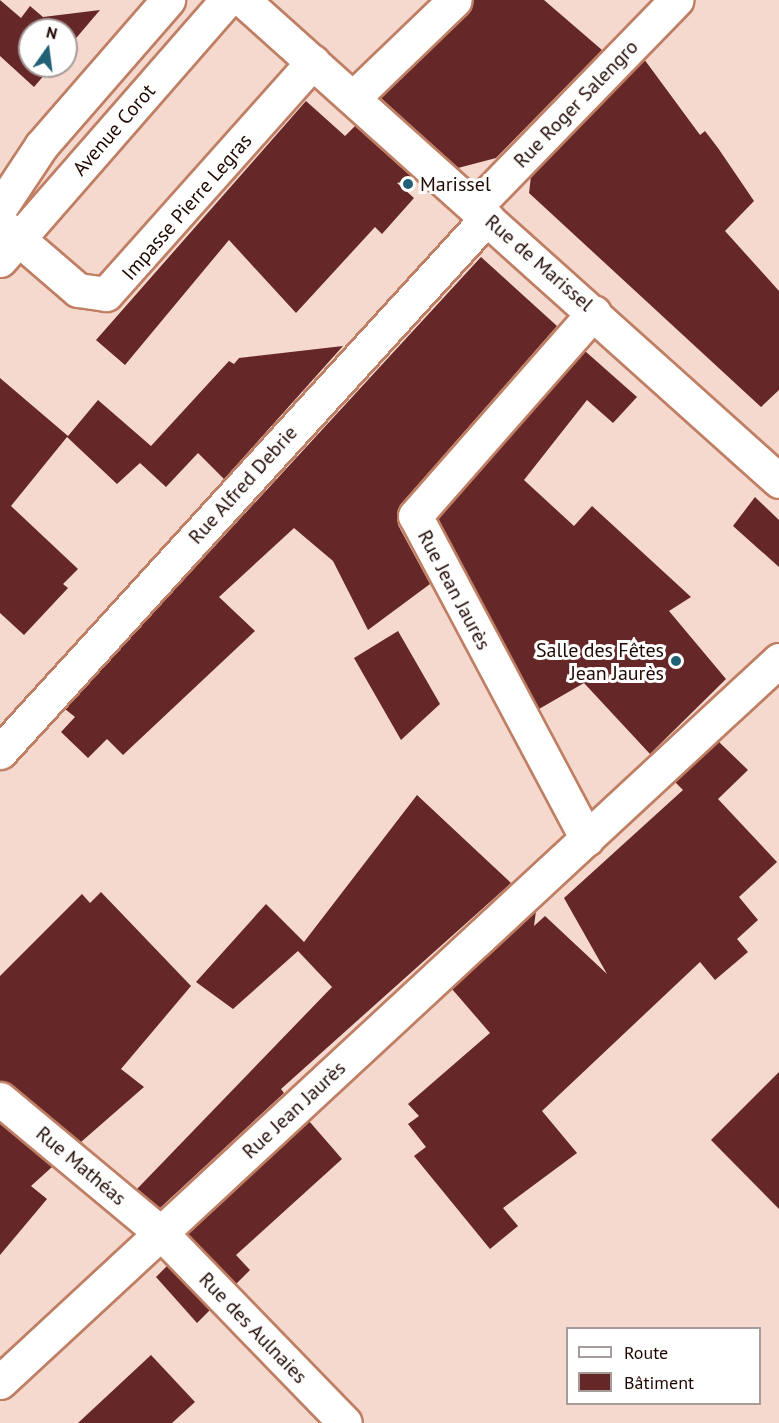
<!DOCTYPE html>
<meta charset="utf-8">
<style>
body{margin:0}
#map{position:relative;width:779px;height:1423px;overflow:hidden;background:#f6d9ce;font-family:"PT Sans",sans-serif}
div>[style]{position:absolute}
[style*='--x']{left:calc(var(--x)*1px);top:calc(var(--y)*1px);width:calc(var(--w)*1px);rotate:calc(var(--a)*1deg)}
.building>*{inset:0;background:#652727}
.roads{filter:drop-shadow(2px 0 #bf7f64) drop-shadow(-2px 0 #bf7f64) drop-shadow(0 2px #bf7f64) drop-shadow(0 -2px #bf7f64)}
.street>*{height:33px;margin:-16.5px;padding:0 16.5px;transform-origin:16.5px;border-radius:16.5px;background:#fff}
.secondary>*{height:33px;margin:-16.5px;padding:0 16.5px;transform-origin:16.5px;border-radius:16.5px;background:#fff}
.dots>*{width:16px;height:16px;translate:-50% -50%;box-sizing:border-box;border:3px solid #fff;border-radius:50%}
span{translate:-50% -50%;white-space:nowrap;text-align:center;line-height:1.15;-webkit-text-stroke:6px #fff;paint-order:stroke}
.street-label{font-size:20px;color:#200802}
.poi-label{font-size:20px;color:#200802}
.left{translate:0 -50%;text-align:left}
.right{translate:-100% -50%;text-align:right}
.legend{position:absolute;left:566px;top:1327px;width:195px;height:78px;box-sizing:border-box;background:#fff;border:2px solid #a69c9a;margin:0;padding:8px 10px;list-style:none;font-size:18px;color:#200802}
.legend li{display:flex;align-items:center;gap:12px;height:30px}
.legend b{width:30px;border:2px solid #a69c9a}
.north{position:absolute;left:18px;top:18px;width:60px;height:60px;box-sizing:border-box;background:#fff;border:2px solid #a69c9a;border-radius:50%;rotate:14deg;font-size:16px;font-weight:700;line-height:24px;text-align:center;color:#200802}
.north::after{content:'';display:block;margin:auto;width:21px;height:27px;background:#206175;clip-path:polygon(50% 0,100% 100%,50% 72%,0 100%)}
</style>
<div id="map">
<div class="building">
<i style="clip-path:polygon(0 0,21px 18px,30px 6px,43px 17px,100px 10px,66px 50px,66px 30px,30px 30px,30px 66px,52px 66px,34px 87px,0 56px)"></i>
<i style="clip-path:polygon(474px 0,544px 0,602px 50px,496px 158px,458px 168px,381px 98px,468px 14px)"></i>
<i style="clip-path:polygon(644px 59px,700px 135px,705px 131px,718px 148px,754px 201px,725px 231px,779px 291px,779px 390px,761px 407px,529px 193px,531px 176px)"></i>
<i style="clip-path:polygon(306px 101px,345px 136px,355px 126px,414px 179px,397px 183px,414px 198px,382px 234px,375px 227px,296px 313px,229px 240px,125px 365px,96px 340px)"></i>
<i style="clip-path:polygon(481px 257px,557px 326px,401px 504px,398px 525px,430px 584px,368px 630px,333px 561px,294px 528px,219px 597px,255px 631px,123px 755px,107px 739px,88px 758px,61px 732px,75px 717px,65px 709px)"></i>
<i style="clip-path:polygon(343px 346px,224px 479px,198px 453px,166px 487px,140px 463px,117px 484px,67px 437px,11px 506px,78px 569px,63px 584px,68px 588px,24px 635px,0 613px,0 378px,68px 436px,98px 400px,151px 446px,229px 361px,234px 364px,239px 358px)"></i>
<i style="clip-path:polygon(585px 351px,637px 397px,613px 423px,587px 400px,524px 480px,574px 526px,592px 506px,691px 597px,669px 611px,726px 679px,650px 754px,584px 683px,539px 709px,438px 519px)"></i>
<i style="clip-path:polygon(755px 497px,779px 520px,779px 567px,733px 526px)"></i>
<i style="clip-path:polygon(398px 631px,440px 704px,401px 740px,354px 658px)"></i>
<i style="clip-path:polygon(719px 742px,748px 770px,718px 799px,777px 862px,739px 897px,758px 920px,737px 939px,748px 952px,715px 980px,700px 962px,542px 1111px,577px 1153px,503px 1208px,518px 1226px,490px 1249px,414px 1156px,426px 1147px,408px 1124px,419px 1116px,408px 1104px,490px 1033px,452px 989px,536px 911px,534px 926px,545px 916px,607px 974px,564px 898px,683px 790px,675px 782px)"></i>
<i style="clip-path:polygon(417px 795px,511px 883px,281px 1089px,284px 1093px,160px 1208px,137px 1189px,332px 987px,298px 951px,233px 1009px,196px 982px,266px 904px,304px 942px)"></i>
<i style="clip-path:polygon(101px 892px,191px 986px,121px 1069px,144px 1087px,81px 1142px,0 1081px,0 976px,82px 894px,90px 903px)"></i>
<i style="clip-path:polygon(779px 1072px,779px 1209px,711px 1140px)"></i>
<i style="clip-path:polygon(309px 1121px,342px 1159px,236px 1255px,250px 1270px,236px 1284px,188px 1234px)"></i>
<i style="clip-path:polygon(0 1123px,52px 1167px,31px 1186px,47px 1199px,0 1255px)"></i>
<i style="clip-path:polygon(167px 1266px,210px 1310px,197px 1323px,156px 1277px)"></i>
<i style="clip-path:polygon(151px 1355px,195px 1402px,172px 1423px,78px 1423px)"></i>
</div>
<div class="roads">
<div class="street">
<i style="--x:243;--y:0;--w:720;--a:41.9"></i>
<i style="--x:353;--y:98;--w:141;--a:-43.9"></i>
<i style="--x:475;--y:207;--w:289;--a:-45.8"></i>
<i style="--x:0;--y:223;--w:103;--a:40.7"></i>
<i style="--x:78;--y:290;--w:28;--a:8"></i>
<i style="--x:106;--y:294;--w:311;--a:-48.3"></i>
<i style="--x:0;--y:752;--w:723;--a:-47.64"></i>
<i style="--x:587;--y:839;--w:366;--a:-118"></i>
<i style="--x:415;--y:516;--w:271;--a:-48.7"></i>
<i style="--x:0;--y:1099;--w:209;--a:39.8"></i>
<i style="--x:161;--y:1233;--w:264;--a:45.9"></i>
<i style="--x:0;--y:1382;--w:1062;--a:-42.83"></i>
</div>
<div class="secondary">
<i style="--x:0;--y:208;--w:74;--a:-56.5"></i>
<i style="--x:41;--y:146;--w:194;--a:-49"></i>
<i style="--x:0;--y:260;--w:345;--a:-48.9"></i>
</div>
</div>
<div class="dots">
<i style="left:408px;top:184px;background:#206175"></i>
<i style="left:676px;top:661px;background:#206175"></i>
</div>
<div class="street-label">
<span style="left:576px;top:104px;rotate:-46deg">Rue Roger Salengro</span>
<span style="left:114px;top:130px;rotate:-49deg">Avenue Corot</span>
<span style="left:187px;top:207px;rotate:-49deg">Impasse Pierre Legras</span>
<span style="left:539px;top:263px;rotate:41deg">Rue de Marissel</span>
<span style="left:243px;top:485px;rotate:-48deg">Rue Alfred Debrie</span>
<span style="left:454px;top:590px;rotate:62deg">Rue Jean Jaurès</span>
<span style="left:294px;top:1110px;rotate:-43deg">Rue Jean Jaurès</span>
<span style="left:81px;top:1166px;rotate:40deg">Rue Mathéas</span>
<span style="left:253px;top:1328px;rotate:46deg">Rue des Aulnaies</span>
</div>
<div class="poi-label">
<span class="left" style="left:420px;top:184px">Marissel</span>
<span class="right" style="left:664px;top:662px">Salle des Fêtes<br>Jean Jaurès</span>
</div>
<ul class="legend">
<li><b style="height:8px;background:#fff"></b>Route</li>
<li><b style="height:16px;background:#652727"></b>Bâtiment</li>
</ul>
<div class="north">N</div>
</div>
